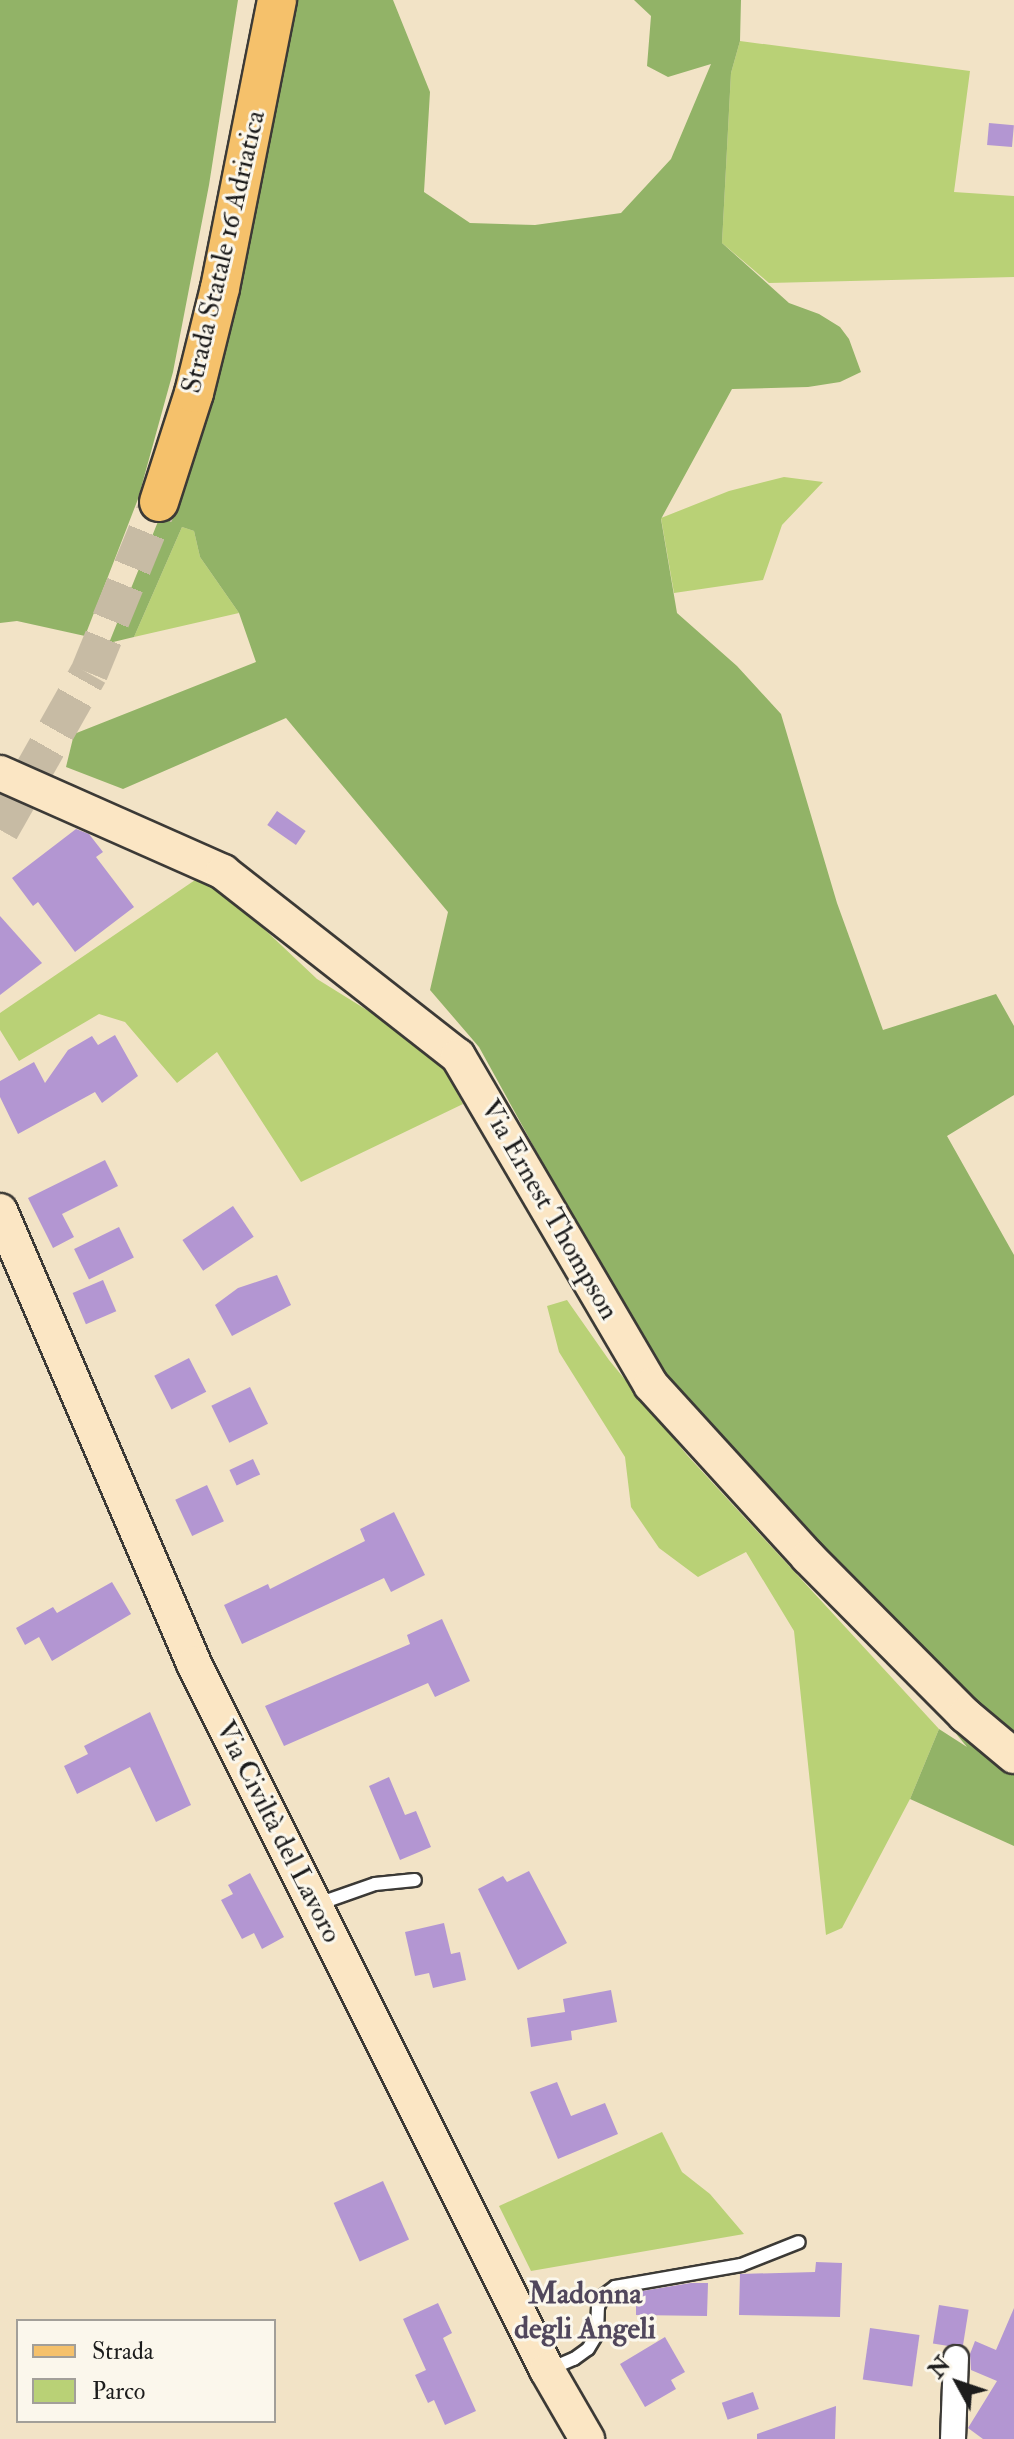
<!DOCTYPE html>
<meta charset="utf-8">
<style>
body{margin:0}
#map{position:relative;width:1014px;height:2439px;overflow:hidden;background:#f2e3c6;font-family:"IM FELL Double Pica",serif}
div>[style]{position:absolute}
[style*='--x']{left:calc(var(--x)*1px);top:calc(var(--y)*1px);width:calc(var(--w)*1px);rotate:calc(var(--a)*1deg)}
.green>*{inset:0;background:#b9d176}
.forest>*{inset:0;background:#92b367}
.building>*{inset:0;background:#b396d2;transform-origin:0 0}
.primary-tunnel>*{height:38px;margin-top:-19px;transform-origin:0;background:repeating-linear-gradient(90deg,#c7bba4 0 38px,transparent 0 57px)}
.roads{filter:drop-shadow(2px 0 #3c3a36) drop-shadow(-2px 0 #3c3a36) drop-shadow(0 2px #3c3a36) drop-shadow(0 -2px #3c3a36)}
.lane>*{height:12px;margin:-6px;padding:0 6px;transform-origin:6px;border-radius:6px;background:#fff}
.street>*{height:24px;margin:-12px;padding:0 12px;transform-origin:12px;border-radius:12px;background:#fff}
.secondary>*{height:34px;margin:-17px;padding:0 17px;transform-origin:17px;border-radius:17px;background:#fbe6c4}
.primary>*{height:38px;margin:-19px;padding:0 19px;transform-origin:19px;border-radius:19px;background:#f5c16b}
span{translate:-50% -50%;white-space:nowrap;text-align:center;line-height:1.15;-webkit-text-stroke:6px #fbf7ec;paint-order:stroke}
.street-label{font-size:28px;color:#1c1c1c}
.neighbourhood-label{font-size:30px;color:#51475c;font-weight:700}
.legend{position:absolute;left:16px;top:2319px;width:260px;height:104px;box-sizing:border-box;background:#fbf7ec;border:2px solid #a29f99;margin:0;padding:10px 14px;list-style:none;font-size:24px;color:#1c1c1c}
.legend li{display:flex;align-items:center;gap:16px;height:40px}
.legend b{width:40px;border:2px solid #a29f99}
.north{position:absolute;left:918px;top:2343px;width:80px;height:80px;-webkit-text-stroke:6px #fbf7ec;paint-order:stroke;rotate:310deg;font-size:22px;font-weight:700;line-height:32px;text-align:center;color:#1c1c1c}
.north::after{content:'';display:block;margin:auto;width:28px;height:36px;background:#1c1c1c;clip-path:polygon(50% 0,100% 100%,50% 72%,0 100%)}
</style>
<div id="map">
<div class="green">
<i style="clip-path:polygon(740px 41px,970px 71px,954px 192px,1014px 196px,1014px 277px,769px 283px,722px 243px,731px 73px)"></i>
<i style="clip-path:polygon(784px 477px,823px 482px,782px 525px,763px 580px,674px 593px,661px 518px,729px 491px)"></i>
<i style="clip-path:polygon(182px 527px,194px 531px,200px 557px,239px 613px,134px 637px)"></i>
<i style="clip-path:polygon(198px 878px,226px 893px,317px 979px,412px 1038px,445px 1070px,463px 1104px,301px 1182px,217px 1052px,177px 1083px,125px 1022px,99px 1014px,19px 1061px,0 1030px,0 1013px)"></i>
<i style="clip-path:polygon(567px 1300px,609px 1360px,687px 1455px,939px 1729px,910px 1799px,842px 1928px,826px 1935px,794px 1631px,746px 1552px,698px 1577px,659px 1548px,631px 1507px,625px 1457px,559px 1352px,547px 1306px)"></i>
<i style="clip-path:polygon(662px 2132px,682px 2172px,710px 2194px,744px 2234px,531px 2271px,499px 2206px)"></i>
</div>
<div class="forest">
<i style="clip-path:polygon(0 0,238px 0,209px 185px,173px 372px,138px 499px,85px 636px,17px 621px,0 623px)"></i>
<i style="clip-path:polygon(290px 0,393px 0,430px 92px,424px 192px,470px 223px,535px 225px,621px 213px,671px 159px,711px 64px,668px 77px,647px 66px,651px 16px,634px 0,741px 0,740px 41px,731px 73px,722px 243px,789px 303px,819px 314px,840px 327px,849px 339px,861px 372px,840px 382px,808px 387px,732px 389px,661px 519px,677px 613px,737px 666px,781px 714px,837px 903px,883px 1030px,996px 994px,1014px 1026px,1014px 1095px,947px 1136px,1014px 1255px,1014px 1846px,910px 1799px,939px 1729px,967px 1747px,659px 1374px,479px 1047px,430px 990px,448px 912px,286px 718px,123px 789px,66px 767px,74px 734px,256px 662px,239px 613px,200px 557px,194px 531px,182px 527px,134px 637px,109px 643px,159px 519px)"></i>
</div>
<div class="building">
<i style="left:989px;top:123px;width:25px;height:22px;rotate:5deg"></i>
<i style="left:277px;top:811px;width:35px;height:17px;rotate:35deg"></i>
<i style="clip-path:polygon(76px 829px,89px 834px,103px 852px,96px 857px,134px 907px,75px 952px,38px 902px,33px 906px,12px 878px)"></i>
<i style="clip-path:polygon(0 916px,42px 963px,0 995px)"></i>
<i style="clip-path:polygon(115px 1035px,138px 1076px,102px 1103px,95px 1092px,18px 1134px,0 1097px,0 1081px,34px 1062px,45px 1083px,68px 1050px,92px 1036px,98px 1045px)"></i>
<i style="clip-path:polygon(105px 1160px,118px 1186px,62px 1214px,74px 1237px,53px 1248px,28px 1198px)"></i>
<i style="left:233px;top:1206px;width:37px;height:61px;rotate:56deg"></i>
<i style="left:119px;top:1227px;width:34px;height:50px;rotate:64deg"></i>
<i style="clip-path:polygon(277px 1275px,291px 1305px,232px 1336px,215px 1305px,238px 1288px)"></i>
<i style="left:103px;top:1280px;width:34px;height:33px;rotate:67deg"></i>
<i style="left:189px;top:1358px;width:38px;height:39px;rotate:63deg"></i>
<i style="left:250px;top:1387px;width:41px;height:43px;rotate:64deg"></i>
<i style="left:253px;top:1459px;width:17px;height:26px;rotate:65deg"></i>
<i style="left:207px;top:1485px;width:40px;height:35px;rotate:65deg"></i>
<i style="clip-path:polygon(394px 1512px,425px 1575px,391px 1592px,384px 1578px,242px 1644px,224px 1605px,268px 1584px,270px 1589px,365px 1541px,360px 1529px)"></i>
<i style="clip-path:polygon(112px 1582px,131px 1614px,52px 1661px,39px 1637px,25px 1645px,16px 1628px,53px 1607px,57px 1613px)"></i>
<i style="clip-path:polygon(442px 1619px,470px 1681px,435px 1697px,428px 1683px,284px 1746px,265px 1706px,410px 1644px,407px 1635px)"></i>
<i style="clip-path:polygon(150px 1712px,191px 1805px,156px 1822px,130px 1767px,77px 1794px,64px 1766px,88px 1754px,84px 1746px)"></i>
<i style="clip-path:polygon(389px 1777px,405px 1815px,416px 1811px,431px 1847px,400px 1860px,369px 1786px)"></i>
<i style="clip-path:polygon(529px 1871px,567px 1943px,518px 1970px,478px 1889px,503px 1876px,507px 1882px)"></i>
<i style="clip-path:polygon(250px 1873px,284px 1937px,262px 1949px,254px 1933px,242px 1939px,221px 1900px,233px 1894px,228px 1885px)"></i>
<i style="clip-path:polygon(444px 1923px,451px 1954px,460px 1952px,466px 1980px,433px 1988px,429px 1973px,415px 1976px,405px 1932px)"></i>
<i style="clip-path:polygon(611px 1990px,617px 2022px,571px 2031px,572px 2040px,531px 2047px,527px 2018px,565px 2012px,563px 1999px)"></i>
<i style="clip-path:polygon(557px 2082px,571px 2116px,605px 2103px,618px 2134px,558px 2159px,530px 2092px)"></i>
<i style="left:383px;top:2181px;width:64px;height:54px;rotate:66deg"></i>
<i style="clip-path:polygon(816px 2262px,842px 2263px,840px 2317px,739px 2315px,740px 2274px,815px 2272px)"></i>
<i style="clip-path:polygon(691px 2283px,708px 2283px,707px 2316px,636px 2315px,636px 2292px)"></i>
<i style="clip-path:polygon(438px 2303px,452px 2333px,443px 2338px,476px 2411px,445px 2425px,434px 2400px,428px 2403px,415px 2375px,426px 2370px,403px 2319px)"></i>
<i style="left:939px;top:2305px;width:30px;height:39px;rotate:9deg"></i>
<i style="clip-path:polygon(1014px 2308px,1014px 2439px,983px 2439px,968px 2428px,997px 2381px,971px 2370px,970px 2354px,975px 2341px,996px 2350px)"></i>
<i style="left:870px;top:2328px;width:50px;height:52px;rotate:8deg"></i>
<i style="clip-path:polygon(665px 2337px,685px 2372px,671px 2380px,676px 2389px,645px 2407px,620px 2364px)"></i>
<i style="left:753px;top:2392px;width:18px;height:33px;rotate:71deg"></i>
<i style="clip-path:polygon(836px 2406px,835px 2439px,757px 2439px,757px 2434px)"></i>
</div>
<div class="primary-tunnel">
<i style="--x:0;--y:830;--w:180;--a:-60.5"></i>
<i style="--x:89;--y:673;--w:185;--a:-67.7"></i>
</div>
<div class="roads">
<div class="lane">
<i style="--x:318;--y:1904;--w:60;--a:-19.3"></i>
<i style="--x:375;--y:1884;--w:40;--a:-5.7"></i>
<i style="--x:550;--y:2369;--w:26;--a:-23"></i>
<i style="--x:574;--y:2359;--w:17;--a:-36"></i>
<i style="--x:588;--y:2349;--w:17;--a:-59"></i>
<i style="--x:597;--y:2334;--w:27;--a:-88"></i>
<i style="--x:598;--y:2307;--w:12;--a:-66"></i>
<i style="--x:603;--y:2296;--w:15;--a:-37"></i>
<i style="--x:615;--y:2287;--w:128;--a:-9.9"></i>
<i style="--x:741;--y:2265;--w:62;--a:-21.6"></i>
</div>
<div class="street">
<i style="--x:953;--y:2439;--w:81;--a:-87.9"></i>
</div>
<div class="secondary">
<i style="--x:0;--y:773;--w:244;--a:23.9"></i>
<i style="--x:223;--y:872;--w:298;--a:38.1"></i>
<i style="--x:458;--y:1056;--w:381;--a:59.6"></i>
<i style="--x:651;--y:1385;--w:233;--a:47.6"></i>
<i style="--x:808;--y:1557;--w:223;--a:45.2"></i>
<i style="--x:965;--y:1715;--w:64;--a:39.9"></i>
<i style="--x:0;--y:1211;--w:493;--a:66.8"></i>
<i style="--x:194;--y:1664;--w:789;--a:63.43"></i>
<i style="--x:547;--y:2370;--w:80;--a:59.9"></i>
</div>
<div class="primary">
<i style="--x:159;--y:502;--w:114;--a:-72.2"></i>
<i style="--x:194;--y:393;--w:108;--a:-76.1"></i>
<i style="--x:220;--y:288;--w:294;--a:-78.8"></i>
</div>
</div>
<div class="street-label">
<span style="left:224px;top:252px;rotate:-77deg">Strada Statale 16 Adriatica</span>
<span style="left:549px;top:1210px;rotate:60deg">Via Ernest Thompson</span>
<span style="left:278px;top:1832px;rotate:63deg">Via Civiltà del Lavoro</span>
</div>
<div class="neighbourhood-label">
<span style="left:585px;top:2311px">Madonna<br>degli Angeli</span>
</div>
<ul class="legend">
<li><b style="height:10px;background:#f5c16b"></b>Strada</li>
<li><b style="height:22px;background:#b9d176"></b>Parco</li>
</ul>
<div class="north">N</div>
</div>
